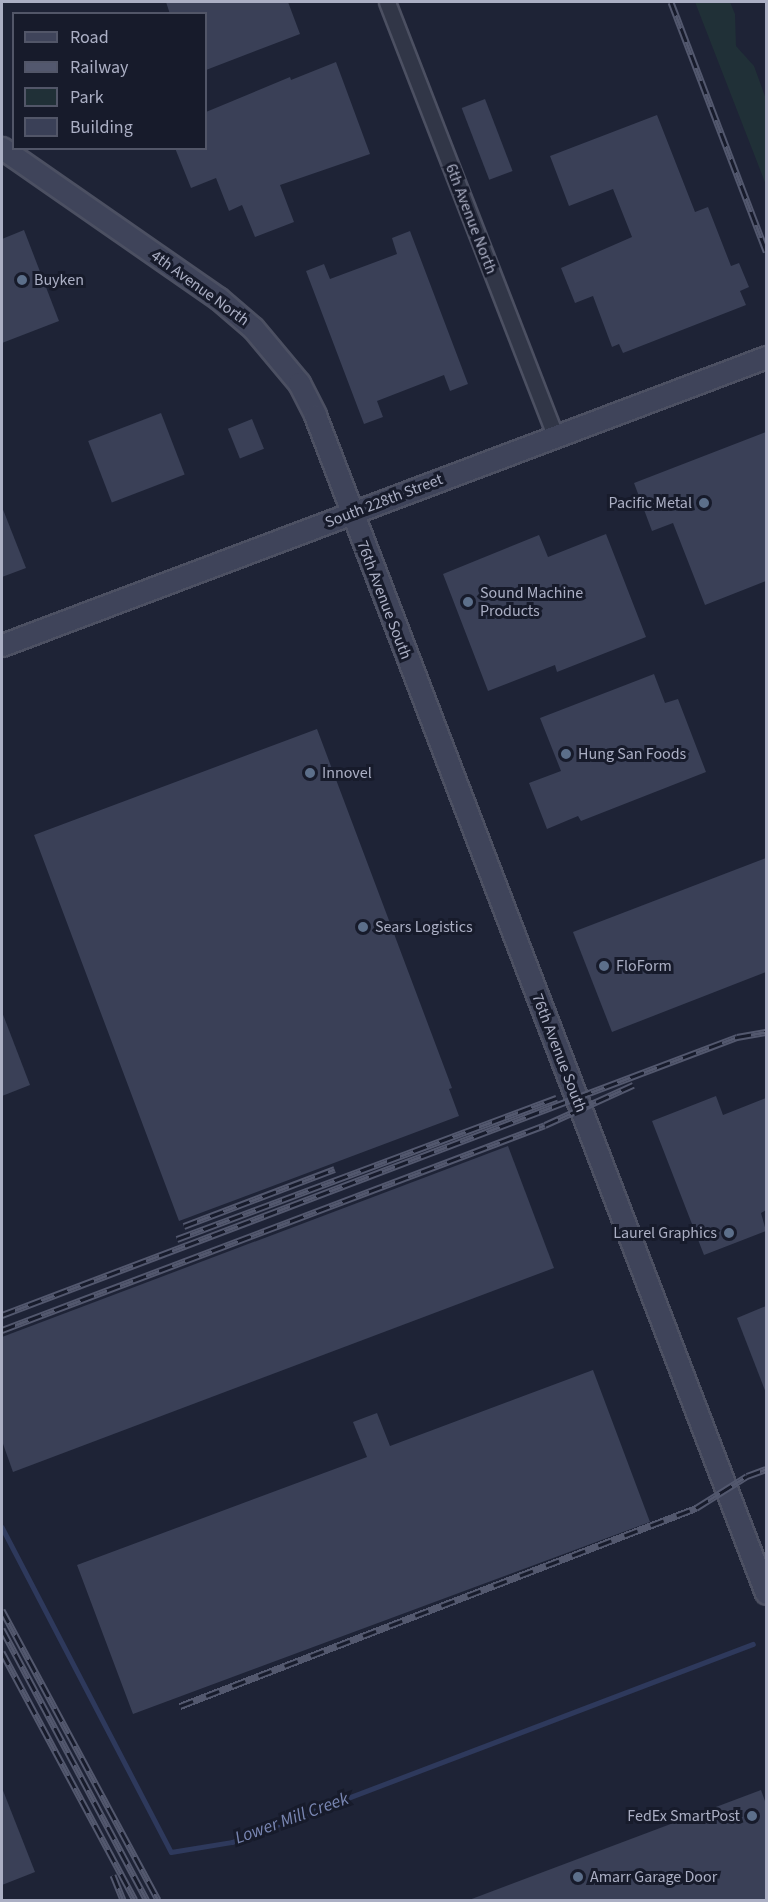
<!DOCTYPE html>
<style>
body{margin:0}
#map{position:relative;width:768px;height:1902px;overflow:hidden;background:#1e2336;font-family:"Source Sans 3",sans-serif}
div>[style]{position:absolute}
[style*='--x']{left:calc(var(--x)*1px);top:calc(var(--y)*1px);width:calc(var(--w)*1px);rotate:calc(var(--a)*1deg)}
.green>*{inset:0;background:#203037}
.stream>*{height:4.5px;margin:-2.25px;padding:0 2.25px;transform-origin:2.25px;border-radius:2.25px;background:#2e395c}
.building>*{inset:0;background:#3a4057;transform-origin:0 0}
.roads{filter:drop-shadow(2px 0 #4c5062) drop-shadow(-2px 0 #4c5062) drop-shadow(0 2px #4c5062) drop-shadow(0 -2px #4c5062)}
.street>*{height:15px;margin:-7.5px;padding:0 7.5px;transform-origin:7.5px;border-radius:7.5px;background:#313647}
.secondary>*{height:21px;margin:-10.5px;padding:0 10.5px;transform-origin:10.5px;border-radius:10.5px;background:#3f445a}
.rail>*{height:7px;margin-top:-3.5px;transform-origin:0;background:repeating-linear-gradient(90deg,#171b2b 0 14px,#53586e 0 28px);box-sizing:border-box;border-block:2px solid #53586e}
.dots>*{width:16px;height:16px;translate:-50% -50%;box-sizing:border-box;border:3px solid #171b2b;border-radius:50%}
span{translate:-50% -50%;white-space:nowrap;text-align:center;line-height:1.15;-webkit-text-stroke:6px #171b2b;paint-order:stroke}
.street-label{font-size:16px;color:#abafc4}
.poi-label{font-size:16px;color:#abafc4}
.left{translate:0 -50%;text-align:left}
.right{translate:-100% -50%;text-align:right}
.water-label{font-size:18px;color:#7986b2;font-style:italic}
.frame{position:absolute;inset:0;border:3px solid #abafc4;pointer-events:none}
.legend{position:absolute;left:12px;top:12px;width:195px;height:138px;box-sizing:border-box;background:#171b2b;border:2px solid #525668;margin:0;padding:8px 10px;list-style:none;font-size:18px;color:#abafc4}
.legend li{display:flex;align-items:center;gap:12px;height:30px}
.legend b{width:30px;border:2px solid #525668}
</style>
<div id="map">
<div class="green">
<i style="clip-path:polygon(695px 2px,730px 2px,735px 14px,736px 46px,754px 66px,766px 99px,766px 185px)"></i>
</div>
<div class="stream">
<i style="--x:2;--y:1527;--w:366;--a:62.5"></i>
<i style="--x:171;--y:1852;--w:62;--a:-9.3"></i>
<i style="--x:232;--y:1842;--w:557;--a:-20.81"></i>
</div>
<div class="building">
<i style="clip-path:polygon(166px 2px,288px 2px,300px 34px,206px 70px,206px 14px,170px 14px)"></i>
<i style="clip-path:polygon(336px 62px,370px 154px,280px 185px,294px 222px,255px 237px,242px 205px,229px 211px,216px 178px,191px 188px,175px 148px,206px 148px,206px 112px,290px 77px,291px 80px)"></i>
<i style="left:485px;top:99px;width:77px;height:25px;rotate:69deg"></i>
<i style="clip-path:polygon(657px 115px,695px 212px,708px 207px,731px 266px,739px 263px,749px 287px,740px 291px,746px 305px,623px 353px,619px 344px,612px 347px,593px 296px,575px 303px,561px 268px,632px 237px,613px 189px,569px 206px,550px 156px)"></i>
<i style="clip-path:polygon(24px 230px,59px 321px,2px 343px,2px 239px)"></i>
<i style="clip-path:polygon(410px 231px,468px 384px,450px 391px,444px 375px,377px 401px,383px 417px,364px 424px,306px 271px,324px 264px,330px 279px,397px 254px,392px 238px)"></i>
<i style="left:161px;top:413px;width:66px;height:78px;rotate:69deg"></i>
<i style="left:252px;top:419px;width:32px;height:26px;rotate:68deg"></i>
<i style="clip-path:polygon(766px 432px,766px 581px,705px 605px,673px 523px,652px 531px,634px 483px)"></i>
<i style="clip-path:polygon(2px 507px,26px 568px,2px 577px)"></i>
<i style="clip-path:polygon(606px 534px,646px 637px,557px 672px,555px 665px,488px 691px,443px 574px,539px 535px,548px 557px)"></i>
<i style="clip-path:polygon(654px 674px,665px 703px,678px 699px,706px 772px,581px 821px,578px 816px,547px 829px,529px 783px,561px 771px,540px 718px)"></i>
<i style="clip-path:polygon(317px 729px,452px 1088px,449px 1089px,459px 1116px,179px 1221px,34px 835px)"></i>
<i style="clip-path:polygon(766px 858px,766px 972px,612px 1032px,573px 932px)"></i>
<i style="clip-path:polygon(2px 1012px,30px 1085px,2px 1096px)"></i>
<i style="clip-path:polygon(716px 1096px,723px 1115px,766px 1098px,766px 1210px,761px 1213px,766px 1231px,704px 1255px,652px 1121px)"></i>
<i style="clip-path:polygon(508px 1146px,554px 1268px,13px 1472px,2px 1441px,2px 1337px)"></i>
<i style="clip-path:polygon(766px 1306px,766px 1393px,737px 1318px)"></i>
<i style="clip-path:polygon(593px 1370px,650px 1522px,133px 1714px,77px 1565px,367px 1457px,353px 1422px,377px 1413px,390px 1446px)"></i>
<i style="clip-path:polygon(2px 1788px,35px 1872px,2px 1885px)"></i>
<i style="clip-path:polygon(761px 1790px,766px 1804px,766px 1900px,469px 1900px)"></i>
</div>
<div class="roads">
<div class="street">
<i style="--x:387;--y:2;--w:465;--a:68.8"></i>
</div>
<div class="secondary">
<i style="--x:2;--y:148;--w:263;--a:34.8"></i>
<i style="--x:218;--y:298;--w:46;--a:40.6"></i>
<i style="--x:253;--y:328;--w:72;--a:50.1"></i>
<i style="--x:299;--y:383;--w:36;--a:63"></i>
<i style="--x:315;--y:415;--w:1261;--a:69.05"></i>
<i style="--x:2;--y:645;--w:816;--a:-20.65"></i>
</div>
</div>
<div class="rail">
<i style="--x:671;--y:2;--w:267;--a:69.1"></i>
<i style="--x:184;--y:1226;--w:161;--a:-20.7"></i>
<i style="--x:177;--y:1239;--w:405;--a:-20.4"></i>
<i style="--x:2;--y:1315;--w:786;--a:-20.72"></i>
<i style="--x:737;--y:1037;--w:29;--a:-10"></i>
<i style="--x:2;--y:1330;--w:580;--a:-20.68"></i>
<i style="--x:545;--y:1125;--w:97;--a:-24.4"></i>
<i style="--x:2;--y:1610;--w:329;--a:61.7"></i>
<i style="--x:2;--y:1629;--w:307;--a:61.9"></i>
<i style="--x:2;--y:1652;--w:281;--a:61.8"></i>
<i style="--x:180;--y:1706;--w:553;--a:-20.99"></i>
<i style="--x:696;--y:1508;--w:60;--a:-32.1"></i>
<i style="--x:747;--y:1476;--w:20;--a:-20"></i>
<i style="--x:113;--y:1875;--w:27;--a:68"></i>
</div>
<div class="dots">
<i style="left:22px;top:280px;background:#5c6f8a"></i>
<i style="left:704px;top:503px;background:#5c6f8a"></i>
<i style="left:468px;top:602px;background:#5c6f8a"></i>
<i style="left:566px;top:754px;background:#5c6f8a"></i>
<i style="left:310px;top:773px;background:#5c6f8a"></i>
<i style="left:363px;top:927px;background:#5c6f8a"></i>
<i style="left:604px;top:966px;background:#5c6f8a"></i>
<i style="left:729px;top:1233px;background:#5c6f8a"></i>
<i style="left:752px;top:1816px;background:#5c6f8a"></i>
<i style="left:578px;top:1877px;background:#5c6f8a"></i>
</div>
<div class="street-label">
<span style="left:471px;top:219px;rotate:69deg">6th Avenue North</span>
<span style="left:200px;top:288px;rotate:36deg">4th Avenue North</span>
<span style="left:384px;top:501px;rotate:-21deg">South 228th Street</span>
<span style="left:384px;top:600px;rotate:69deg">76th Avenue South</span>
<span style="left:559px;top:1053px;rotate:69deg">76th Avenue South</span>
</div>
<div class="poi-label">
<span class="left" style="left:34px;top:280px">Buyken</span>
<span class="right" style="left:692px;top:503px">Pacific Metal</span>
<span class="left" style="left:480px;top:602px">Sound Machine<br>Products</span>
<span class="left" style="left:578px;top:754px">Hung San Foods</span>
<span class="left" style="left:322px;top:773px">Innovel</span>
<span class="left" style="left:375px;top:927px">Sears Logistics</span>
<span class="left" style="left:616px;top:966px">FloForm</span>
<span class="right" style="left:717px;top:1233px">Laurel Graphics</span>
<span class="right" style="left:740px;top:1816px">FedEx SmartPost</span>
<span class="left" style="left:590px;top:1877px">Amarr Garage Door</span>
</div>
<div class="water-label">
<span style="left:292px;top:1819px;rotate:-20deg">Lower Mill Creek</span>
</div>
<div class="frame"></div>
<ul class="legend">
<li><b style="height:8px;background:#3f445a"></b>Road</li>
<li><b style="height:8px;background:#53586e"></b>Railway</li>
<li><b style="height:16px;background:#203037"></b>Park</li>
<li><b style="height:16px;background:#3a4057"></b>Building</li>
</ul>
</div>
